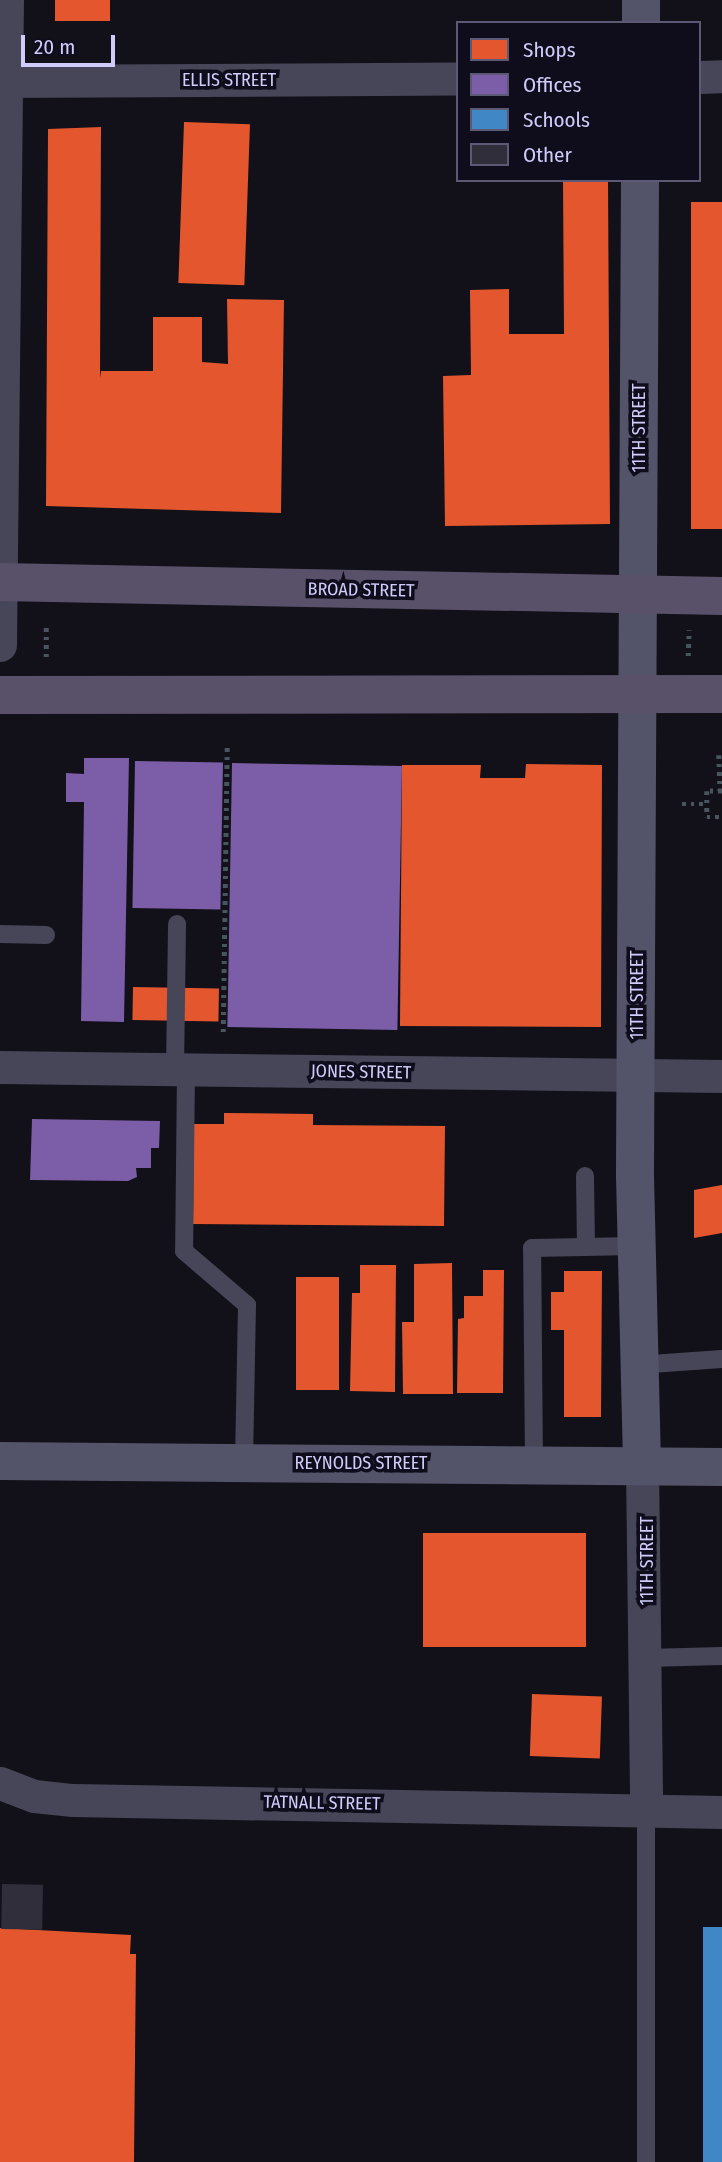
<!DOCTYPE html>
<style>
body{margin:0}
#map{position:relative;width:722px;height:2162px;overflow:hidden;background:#121018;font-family:"Fira Sans Condensed",sans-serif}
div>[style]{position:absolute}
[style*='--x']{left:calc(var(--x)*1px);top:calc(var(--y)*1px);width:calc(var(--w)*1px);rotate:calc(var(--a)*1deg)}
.shops>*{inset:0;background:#e4572e;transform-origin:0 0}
.offices>*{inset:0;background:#7b5ea7;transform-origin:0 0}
.schools>*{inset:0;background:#3f88c5;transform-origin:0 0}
.building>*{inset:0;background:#302e3b;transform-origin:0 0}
.path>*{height:4.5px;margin-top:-2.25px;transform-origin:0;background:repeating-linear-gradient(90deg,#48555f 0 3.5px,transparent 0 8.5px)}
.lane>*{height:18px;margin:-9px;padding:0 9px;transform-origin:9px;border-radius:9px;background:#464658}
.street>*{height:33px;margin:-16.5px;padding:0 16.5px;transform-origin:16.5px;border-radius:16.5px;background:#464658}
.secondary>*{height:38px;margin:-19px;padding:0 19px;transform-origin:19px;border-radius:19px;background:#53536a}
.primary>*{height:38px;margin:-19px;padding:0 19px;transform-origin:19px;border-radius:19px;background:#59516a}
span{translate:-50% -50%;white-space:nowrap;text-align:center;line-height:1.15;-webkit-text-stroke:7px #0f0d1c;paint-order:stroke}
.street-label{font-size:18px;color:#cfccfa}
.legend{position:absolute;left:456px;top:21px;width:245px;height:161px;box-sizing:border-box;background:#0f0d1c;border:2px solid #5c5975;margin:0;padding:9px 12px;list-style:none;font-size:21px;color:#cfccfa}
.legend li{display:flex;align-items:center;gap:14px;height:35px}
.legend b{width:35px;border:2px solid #5c5975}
.scale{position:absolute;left:21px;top:35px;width:94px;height:32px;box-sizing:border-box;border:4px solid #cfccfa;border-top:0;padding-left:9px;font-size:21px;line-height:24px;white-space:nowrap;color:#cfccfa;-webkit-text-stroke:5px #0f0d1c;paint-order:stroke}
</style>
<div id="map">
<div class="shops">
<i style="left:55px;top:0;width:55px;height:21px"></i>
<i style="left:184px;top:122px;width:66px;height:161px;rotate:2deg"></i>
<i style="clip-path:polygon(101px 127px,100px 378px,101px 371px,153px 371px,153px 317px,202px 317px,202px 362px,228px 364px,227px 299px,284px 300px,281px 513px,46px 506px,48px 129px)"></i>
<i style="clip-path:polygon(563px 180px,608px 180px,610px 524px,445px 526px,443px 376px,471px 375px,470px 290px,509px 289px,509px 334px,564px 334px)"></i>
<i style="left:691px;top:202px;width:31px;height:327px"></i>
<i style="clip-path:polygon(526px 764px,602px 765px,601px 1027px,400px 1026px,402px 765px,481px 765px,480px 778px,525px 778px)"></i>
<i style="left:133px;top:987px;width:86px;height:33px;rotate:1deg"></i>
<i style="clip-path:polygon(224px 1113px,313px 1114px,313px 1125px,445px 1126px,444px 1226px,193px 1224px,194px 1124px,224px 1124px)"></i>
<i style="clip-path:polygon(722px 1185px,722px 1233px,694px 1238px,694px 1190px)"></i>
<i style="clip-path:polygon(452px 1263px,453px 1394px,403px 1394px,402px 1322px,414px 1322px,414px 1264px)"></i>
<i style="clip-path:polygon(360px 1265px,396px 1265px,395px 1392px,350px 1391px,352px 1293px,360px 1293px)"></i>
<i style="clip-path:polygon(483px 1270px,504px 1270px,503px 1393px,457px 1393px,458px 1319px,464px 1318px,464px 1296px,483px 1296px)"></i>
<i style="clip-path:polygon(564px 1271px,602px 1271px,601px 1417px,564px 1417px,564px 1330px,551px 1330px,551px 1292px,564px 1292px)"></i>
<i style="left:296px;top:1277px;width:43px;height:113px"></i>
<i style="left:423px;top:1533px;width:163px;height:114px"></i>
<i style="left:532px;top:1694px;width:70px;height:62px;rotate:2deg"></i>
<i style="clip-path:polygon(0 1928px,131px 1935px,130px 1954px,136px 1954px,134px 2162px,0 2162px)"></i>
</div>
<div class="offices">
<i style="clip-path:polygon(84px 758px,129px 758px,124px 1022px,81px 1021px,84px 802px,66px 802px,66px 773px,84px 774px)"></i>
<i style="left:135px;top:761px;width:88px;height:147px;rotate:1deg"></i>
<i style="left:232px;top:763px;width:170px;height:264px;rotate:1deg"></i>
<i style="clip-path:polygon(32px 1119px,160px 1121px,159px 1148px,151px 1148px,151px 1168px,136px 1168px,137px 1177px,128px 1181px,30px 1180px)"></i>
</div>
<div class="schools">
<i style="left:703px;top:1927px;width:19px;height:235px"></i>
</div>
<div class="building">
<i style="left:2px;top:1884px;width:41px;height:45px;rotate:1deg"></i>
</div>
<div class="path">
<i style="--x:688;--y:656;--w:26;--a:-88"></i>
<i style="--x:46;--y:657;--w:33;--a:-90"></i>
<i style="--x:719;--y:755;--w:36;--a:88"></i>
<i style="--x:722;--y:791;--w:15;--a:180"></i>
<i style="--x:707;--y:791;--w:26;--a:90"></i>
<i style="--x:707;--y:817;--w:15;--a:0"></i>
<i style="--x:682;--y:804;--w:25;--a:0"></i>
<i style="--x:223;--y:1032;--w:286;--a:-89.2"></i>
</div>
<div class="lane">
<i style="--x:0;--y:934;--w:46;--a:1.2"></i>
<i style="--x:175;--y:1070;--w:146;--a:-89.2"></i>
<i style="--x:186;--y:1070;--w:181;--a:90.6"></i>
<i style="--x:184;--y:1251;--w:83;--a:40.6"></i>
<i style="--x:247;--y:1305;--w:157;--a:91.1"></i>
<i style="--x:585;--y:1176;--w:71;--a:89.2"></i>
<i style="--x:637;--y:1365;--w:85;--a:-4"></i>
<i style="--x:534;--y:1465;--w:217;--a:-90.5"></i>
<i style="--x:532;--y:1248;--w:104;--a:-1.1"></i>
<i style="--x:647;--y:1658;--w:74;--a:-1.5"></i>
<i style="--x:646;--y:1809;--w:353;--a:90"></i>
</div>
<div class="street">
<i style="--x:699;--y:77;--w:23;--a:-2"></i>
<i style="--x:0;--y:81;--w:458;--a:-0.3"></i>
<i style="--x:0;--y:645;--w:645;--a:-89.38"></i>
<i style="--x:0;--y:1067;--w:722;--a:0.71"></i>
<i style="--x:642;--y:1466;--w:343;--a:89.3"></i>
<i style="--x:0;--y:1783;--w:36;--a:21"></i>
<i style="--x:34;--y:1796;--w:39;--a:6"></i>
<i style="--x:73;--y:1800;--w:649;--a:1.06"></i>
</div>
<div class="secondary">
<i style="--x:641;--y:0;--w:23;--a:90"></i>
<i style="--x:640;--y:180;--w:996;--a:90.29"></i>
<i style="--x:635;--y:1176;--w:290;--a:88.6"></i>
<i style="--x:0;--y:1461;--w:722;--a:0.48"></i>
</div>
<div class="primary">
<i style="--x:0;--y:582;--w:722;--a:1.11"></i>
<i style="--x:0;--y:695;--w:722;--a:-0.08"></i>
</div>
<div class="street-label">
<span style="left:229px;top:80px">ELLIS STREET</span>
<span style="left:639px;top:428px;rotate:-90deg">11TH STREET</span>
<span style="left:361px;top:590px;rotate:1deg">BROAD STREET</span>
<span style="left:637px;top:995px;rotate:-90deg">11TH STREET</span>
<span style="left:361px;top:1072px;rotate:1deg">JONES STREET</span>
<span style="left:361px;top:1463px">REYNOLDS STREET</span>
<span style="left:647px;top:1561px;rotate:-90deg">11TH STREET</span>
<span style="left:322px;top:1803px;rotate:1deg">TATNALL STREET</span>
</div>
<ul class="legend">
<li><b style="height:19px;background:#e4572e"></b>Shops</li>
<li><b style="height:19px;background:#7b5ea7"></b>Offices</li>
<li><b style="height:19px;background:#3f88c5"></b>Schools</li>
<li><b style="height:19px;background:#302e3b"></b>Other</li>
</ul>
<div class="scale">20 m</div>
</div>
